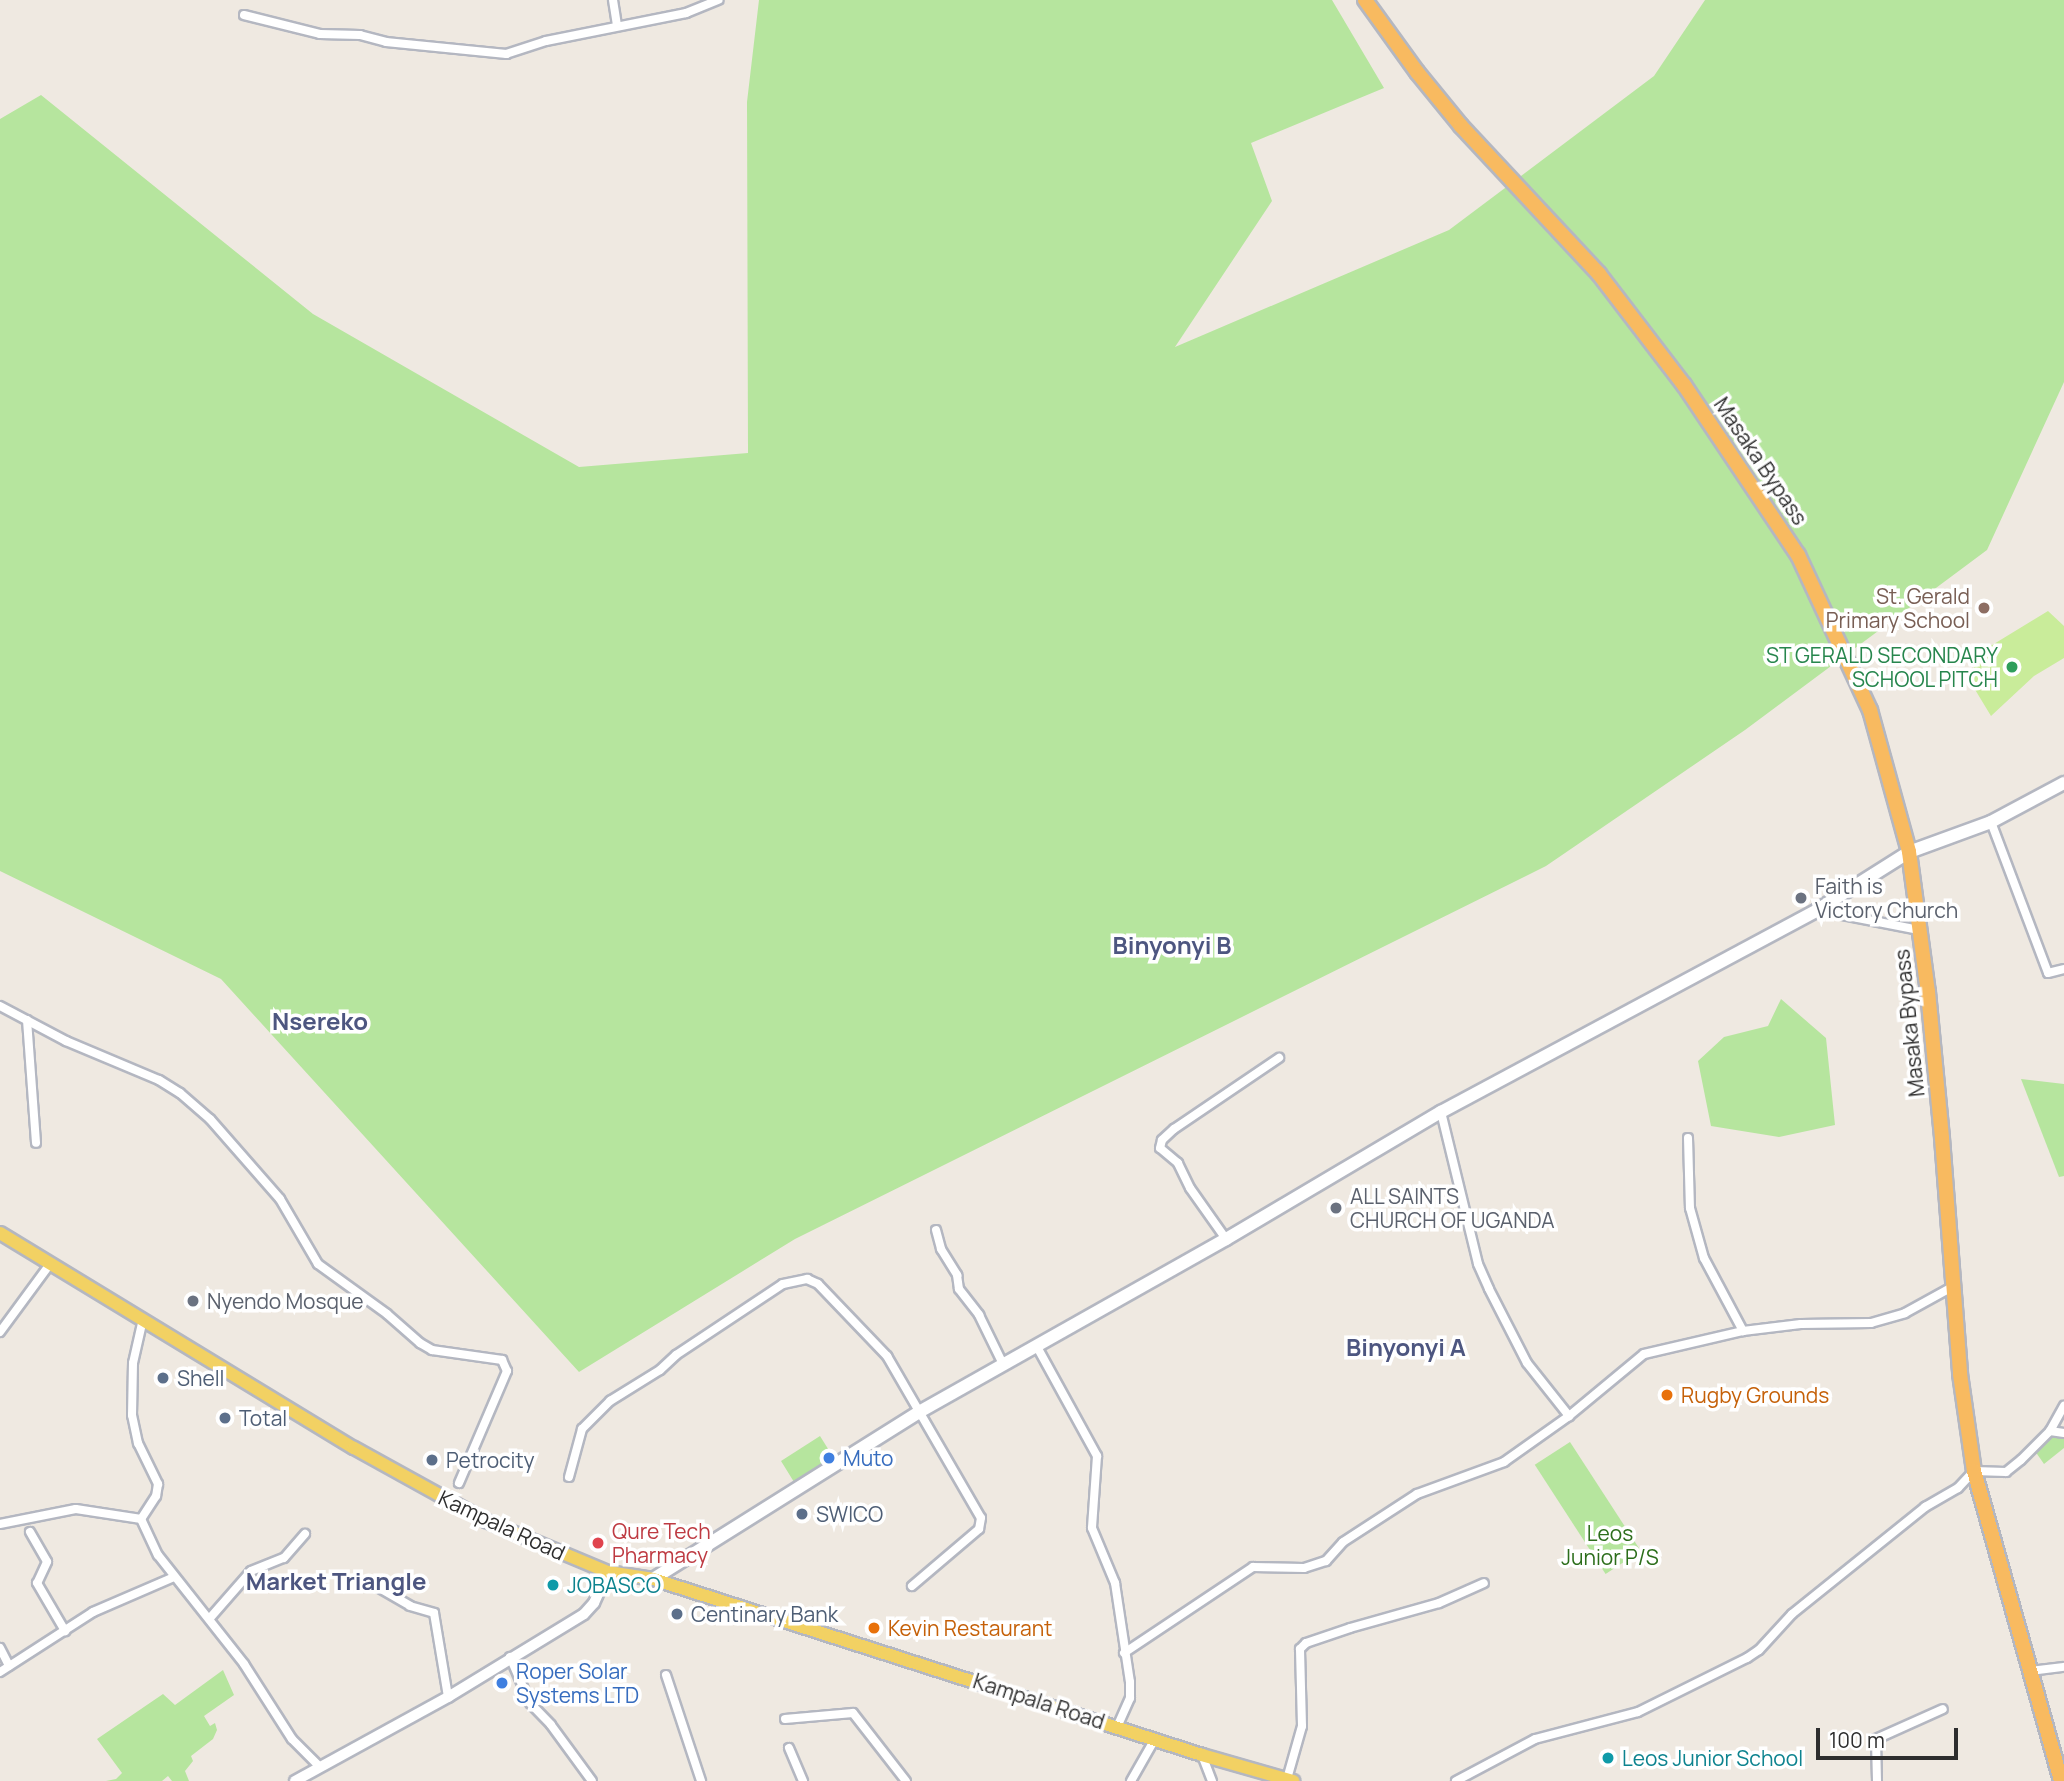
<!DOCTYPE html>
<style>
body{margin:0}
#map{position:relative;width:2064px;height:1781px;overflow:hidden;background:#efe9e1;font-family:Manrope,sans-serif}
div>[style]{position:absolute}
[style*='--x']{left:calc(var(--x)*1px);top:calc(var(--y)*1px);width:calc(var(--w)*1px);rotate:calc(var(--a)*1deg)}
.green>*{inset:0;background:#b6e59e;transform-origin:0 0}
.pitch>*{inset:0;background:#c9ec9a}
.roads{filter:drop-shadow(2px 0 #b4b7c1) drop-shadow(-2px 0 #b4b7c1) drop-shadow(0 2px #b4b7c1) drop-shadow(0 -2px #b4b7c1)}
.minor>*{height:8px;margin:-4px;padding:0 4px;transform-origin:4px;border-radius:4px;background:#fff}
.tertiary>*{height:10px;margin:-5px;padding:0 5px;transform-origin:5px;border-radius:5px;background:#fff}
.secondary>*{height:12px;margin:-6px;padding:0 6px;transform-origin:6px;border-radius:6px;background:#fff}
.primary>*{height:12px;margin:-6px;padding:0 6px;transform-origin:6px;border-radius:6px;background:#f2d163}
.trunk>*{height:14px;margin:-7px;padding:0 7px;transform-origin:7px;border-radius:7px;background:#f8ba60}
.dots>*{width:19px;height:19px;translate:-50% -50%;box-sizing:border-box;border:4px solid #fff;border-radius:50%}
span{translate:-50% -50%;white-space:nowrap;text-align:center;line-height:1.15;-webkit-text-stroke:7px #fff;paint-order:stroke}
.street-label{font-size:21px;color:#2e2e2e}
.education-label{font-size:21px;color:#785e54}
.right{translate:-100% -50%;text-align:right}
.leisure-label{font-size:21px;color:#27864d}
.worship-label{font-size:21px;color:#5b616d}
.left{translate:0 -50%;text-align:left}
.service-label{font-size:21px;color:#4e5e75}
.food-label{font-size:21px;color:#c56008}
.shop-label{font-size:21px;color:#366cbe}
.health-label{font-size:21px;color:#be3a42}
.park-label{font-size:21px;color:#2c6e1b}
.culture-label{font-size:21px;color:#0d838f}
.quarter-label{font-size:24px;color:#4d5680;font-weight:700}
.scale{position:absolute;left:1816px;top:1728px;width:142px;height:32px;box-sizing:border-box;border:4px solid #2e2e2e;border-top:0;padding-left:9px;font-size:21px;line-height:24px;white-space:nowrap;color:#2e2e2e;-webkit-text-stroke:5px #fff;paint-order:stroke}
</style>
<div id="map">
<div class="green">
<i style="clip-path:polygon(759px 0,1332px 0,1384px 88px,1251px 143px,1272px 201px,1175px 347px,1449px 230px,1654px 76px,1705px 0,2064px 0,2064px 382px,1987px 550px,1745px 730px,1546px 866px,795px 1239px,579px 1372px,221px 979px,0 871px,0 119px,41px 95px,313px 314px,579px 467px,748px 453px,747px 102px)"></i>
<i style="clip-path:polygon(1781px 999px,1826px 1038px,1835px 1125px,1779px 1137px,1711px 1126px,1698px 1061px,1724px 1037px,1768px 1026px)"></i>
<i style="clip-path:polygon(2021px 1079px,2064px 1084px,2064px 1176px,2059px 1177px)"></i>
<i style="clip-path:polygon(2051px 1435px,2064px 1438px,2064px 1448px,2044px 1464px,2035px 1451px)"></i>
<i style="clip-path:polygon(820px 1436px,830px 1452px,822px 1458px,825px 1463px,794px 1482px,781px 1461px)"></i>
<i style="left:1570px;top:1442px;width:130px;height:42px;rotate:57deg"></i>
<i style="clip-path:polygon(223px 1670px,234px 1695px,204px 1716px,210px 1726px,215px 1723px,217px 1730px,213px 1739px,191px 1756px,193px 1761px,185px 1771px,189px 1781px,172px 1781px,168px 1776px,162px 1781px,106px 1781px,116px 1779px,122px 1773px,97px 1739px,163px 1694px,175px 1705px)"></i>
</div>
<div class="pitch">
<i style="clip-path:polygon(2048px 611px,2064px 626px,2064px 658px,2034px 676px,1991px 716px,1968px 678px,1984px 650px)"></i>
</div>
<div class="roads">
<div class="minor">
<i style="--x:613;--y:0;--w:26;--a:81"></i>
<i style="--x:244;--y:15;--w:78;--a:14"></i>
<i style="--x:320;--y:34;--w:40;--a:1.4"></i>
<i style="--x:360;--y:35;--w:27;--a:15"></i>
<i style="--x:386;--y:42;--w:121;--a:5.7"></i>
<i style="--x:506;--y:54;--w:42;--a:-18"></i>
<i style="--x:546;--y:41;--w:143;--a:-11.3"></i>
<i style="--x:686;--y:13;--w:35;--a:-22"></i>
<i style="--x:1991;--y:822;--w:161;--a:69.3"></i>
<i style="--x:2048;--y:973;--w:16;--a:-14"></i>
<i style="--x:1817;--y:910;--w:104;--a:11.1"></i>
<i style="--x:0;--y:1006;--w:75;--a:27.9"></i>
<i style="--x:66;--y:1041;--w:101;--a:22.8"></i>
<i style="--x:159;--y:1080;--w:25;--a:32"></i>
<i style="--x:180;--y:1093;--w:40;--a:41"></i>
<i style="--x:210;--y:1119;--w:106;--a:48.8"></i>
<i style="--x:280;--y:1199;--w:75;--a:59.7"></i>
<i style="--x:318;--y:1264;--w:85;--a:35.9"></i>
<i style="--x:387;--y:1314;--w:44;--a:41.3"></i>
<i style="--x:420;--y:1343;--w:14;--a:30"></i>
<i style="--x:432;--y:1350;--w:71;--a:8.1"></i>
<i style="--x:502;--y:1360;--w:12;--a:66"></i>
<i style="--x:507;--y:1371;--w:122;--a:113.2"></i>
<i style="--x:27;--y:1020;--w:123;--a:85.8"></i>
<i style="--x:1441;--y:1112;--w:156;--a:76.3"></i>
<i style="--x:1478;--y:1264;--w:27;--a:66"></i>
<i style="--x:1489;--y:1289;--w:83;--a:62.8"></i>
<i style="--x:1527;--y:1363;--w:68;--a:51.6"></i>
<i style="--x:1688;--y:1138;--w:70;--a:88.4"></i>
<i style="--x:1690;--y:1208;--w:52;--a:74.4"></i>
<i style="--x:1704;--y:1258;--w:83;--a:61.9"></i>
<i style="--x:936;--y:1230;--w:20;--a:75"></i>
<i style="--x:941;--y:1249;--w:31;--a:58"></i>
<i style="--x:957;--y:1275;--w:14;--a:82"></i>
<i style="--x:959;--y:1289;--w:33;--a:52"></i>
<i style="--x:979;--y:1315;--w:55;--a:63.9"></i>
<i style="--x:1226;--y:1239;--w:62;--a:-125.2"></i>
<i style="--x:1190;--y:1188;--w:28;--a:-116"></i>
<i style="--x:1178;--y:1163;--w:23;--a:-140"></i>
<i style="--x:1160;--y:1148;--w:8;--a:-76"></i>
<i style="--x:1162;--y:1140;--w:16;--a:-43"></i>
<i style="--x:1174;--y:1129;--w:127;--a:-34.1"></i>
<i style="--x:143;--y:1319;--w:45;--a:102.8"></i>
<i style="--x:133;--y:1363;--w:52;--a:91.1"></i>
<i style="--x:132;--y:1415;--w:29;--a:78"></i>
<i style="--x:138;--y:1443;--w:46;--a:64"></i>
<i style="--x:158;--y:1484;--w:12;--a:99"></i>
<i style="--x:156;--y:1496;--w:27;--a:123"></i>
<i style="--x:141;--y:1519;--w:40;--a:65"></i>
<i style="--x:158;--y:1555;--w:139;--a:51.7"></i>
<i style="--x:244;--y:1664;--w:89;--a:57.4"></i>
<i style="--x:292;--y:1739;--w:38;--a:45"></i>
<i style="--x:0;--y:1332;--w:84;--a:-53.7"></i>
<i style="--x:1036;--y:1345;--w:127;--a:61.2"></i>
<i style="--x:1097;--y:1456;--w:72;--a:94"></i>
<i style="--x:1092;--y:1528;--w:60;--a:67.3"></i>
<i style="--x:1115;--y:1583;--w:100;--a:81.4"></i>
<i style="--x:1130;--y:1682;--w:16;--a:90"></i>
<i style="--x:1130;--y:1698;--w:32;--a:114"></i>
<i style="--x:2050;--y:1431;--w:14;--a:8"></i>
<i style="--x:569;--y:1477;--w:50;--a:-74.8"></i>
<i style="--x:582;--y:1429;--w:40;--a:-45"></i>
<i style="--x:610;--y:1401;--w:59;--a:-31.8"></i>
<i style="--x:660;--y:1370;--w:22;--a:-43"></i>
<i style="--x:676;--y:1355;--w:128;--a:-33.6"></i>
<i style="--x:783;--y:1284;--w:25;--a:-12"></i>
<i style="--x:807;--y:1279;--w:12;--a:24"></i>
<i style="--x:818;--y:1284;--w:100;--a:46.2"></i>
<i style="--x:887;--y:1356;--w:187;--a:59.9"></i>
<i style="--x:981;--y:1518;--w:11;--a:100"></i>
<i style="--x:979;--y:1529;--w:88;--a:139.6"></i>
<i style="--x:0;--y:1524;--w:77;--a:-11.2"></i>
<i style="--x:76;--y:1509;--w:66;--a:8.7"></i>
<i style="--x:30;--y:1532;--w:34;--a:60"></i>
<i style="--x:47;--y:1562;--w:23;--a:115"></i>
<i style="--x:37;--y:1583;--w:56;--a:59.7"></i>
<i style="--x:376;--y:1586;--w:39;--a:30"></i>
<i style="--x:410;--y:1606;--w:25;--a:16"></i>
<i style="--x:434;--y:1613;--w:85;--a:80.5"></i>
<i style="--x:210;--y:1618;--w:62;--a:-48.9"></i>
<i style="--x:251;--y:1571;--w:35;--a:-22"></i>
<i style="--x:284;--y:1558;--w:32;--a:-49"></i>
<i style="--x:0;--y:1648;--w:20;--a:63"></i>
<i style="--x:1124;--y:1653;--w:155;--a:-33.7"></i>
<i style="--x:1253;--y:1567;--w:51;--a:1.1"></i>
<i style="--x:1304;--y:1568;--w:23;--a:-18"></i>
<i style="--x:1326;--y:1561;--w:25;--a:-48"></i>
<i style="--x:1343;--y:1542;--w:88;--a:-33"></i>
<i style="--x:1417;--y:1494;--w:93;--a:-20.2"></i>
<i style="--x:1504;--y:1462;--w:80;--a:-35.3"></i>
<i style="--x:1569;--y:1416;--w:97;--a:-39.6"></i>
<i style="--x:1644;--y:1354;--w:102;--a:-13.1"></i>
<i style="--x:1743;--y:1331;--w:58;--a:-6.9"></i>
<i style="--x:1801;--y:1324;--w:70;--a:-0.8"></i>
<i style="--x:1871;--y:1323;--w:35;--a:-16"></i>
<i style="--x:1905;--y:1313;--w:56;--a:-28.9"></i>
<i style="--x:510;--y:1657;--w:50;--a:66.5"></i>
<i style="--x:530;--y:1703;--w:30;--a:46"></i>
<i style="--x:551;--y:1725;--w:69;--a:53.8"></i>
<i style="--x:2030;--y:1671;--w:34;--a:-7"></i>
<i style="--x:0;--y:1672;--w:111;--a:-32.8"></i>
<i style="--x:93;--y:1612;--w:88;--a:-23.4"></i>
<i style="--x:666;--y:1675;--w:112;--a:71.7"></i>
<i style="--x:785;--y:1719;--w:68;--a:-5"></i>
<i style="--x:853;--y:1713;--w:86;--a:52.1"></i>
<i style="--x:789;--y:1748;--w:36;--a:67"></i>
<i style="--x:1202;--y:1755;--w:28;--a:69"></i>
<i style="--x:1287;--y:1779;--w:55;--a:-74.2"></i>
<i style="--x:1302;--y:1726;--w:77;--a:-91.5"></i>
<i style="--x:1300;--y:1649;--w:8;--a:-45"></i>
<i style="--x:1306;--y:1643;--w:46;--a:-18.8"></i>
<i style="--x:1350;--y:1628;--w:92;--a:-15.7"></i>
<i style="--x:1439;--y:1603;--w:49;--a:-24"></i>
<i style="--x:1131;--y:1781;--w:48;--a:-60.3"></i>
<i style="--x:1456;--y:1781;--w:89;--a:-28"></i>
<i style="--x:1535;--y:1739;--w:106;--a:-14.7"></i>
<i style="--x:1638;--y:1712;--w:122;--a:-26.4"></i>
<i style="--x:1747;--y:1658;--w:14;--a:-34"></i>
<i style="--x:1759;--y:1650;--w:49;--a:-47.5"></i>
<i style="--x:1792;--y:1614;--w:171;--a:-38.8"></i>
<i style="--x:1925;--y:1507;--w:38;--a:-30"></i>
<i style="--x:1958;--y:1488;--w:23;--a:-47"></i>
<i style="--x:1974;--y:1471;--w:32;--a:2"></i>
<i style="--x:2006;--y:1472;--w:19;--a:-39"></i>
<i style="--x:2021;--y:1460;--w:41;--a:-45"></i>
<i style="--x:2050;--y:1431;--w:29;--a:-61"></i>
<i style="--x:1877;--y:1781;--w:42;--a:-91.4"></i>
<i style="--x:1876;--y:1739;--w:73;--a:-24.1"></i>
</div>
<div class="tertiary">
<i style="--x:295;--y:1781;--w:175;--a:-28.8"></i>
<i style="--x:448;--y:1697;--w:159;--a:-31.4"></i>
<i style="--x:584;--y:1614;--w:15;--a:-48"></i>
<i style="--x:594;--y:1603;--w:34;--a:-66"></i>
</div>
<div class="secondary">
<i style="--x:653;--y:1579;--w:314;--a:-32.1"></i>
<i style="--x:919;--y:1412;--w:352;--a:-29.4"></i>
<i style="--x:1226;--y:1239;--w:250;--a:-30.6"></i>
<i style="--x:1441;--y:1112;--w:427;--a:-28.2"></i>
<i style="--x:1817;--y:910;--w:109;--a:-32.2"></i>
<i style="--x:1909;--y:852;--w:87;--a:-20.1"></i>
<i style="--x:1991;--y:822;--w:83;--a:-28.1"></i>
</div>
<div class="primary">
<i style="--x:0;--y:1233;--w:414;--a:31.3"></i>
<i style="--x:354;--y:1448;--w:151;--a:28.9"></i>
<i style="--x:486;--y:1521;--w:132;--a:22.7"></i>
<i style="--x:608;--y:1572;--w:46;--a:8.8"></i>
<i style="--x:653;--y:1579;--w:577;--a:17.77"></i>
<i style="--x:1202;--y:1755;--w:95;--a:15.9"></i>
</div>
<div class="trunk">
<i style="--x:1365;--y:0;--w:89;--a:54.2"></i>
<i style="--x:1417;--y:72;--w:70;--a:50.8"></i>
<i style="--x:1461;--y:126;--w:202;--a:47"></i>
<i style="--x:1599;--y:274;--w:140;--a:52.6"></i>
<i style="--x:1684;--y:385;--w:205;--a:56.2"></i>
<i style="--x:1798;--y:555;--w:171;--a:65.1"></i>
<i style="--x:1870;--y:710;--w:147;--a:74.6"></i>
<i style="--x:1909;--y:852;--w:141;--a:82.3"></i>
<i style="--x:1928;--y:992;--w:147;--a:84.5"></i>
<i style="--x:1942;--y:1138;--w:237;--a:85.6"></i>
<i style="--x:1960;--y:1374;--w:98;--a:81.8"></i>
<i style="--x:1974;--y:1471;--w:322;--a:74.3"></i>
</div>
</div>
<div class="dots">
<i style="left:1984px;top:608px;background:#8d6e63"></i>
<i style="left:2012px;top:667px;background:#2e9e5b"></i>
<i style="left:1801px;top:898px;background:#6b7280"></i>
<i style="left:1336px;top:1208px;background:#6b7280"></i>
<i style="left:193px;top:1301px;background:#6b7280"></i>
<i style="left:163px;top:1378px;background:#5c6f8a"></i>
<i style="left:1667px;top:1395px;background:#e8710a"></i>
<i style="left:225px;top:1418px;background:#5c6f8a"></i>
<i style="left:829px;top:1458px;background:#3f7fe0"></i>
<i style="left:432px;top:1460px;background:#5c6f8a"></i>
<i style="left:802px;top:1514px;background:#5c6f8a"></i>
<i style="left:598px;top:1543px;background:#e0444e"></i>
<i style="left:553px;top:1585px;background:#0f9aa8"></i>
<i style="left:677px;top:1614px;background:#5c6f8a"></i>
<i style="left:874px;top:1628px;background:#e8710a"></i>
<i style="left:502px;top:1683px;background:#3f7fe0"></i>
<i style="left:1608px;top:1758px;background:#0f9aa8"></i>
</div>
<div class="street-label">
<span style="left:1761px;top:461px;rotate:56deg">Masaka Bypass</span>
<span style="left:1909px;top:1023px;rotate:-96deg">Masaka Bypass</span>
<span style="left:502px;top:1525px;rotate:25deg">Kampala Road</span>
<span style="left:1039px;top:1701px;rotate:18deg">Kampala Road</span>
</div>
<div class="education-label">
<span class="right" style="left:1970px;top:608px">St. Gerald<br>Primary School</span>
</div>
<div class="leisure-label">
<span class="right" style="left:1998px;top:667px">ST GERALD SECONDARY<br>SCHOOL PITCH</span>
</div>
<div class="worship-label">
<span class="left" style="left:1815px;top:898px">Faith is<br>Victory Church</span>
<span class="left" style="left:1350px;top:1208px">ALL SAINTS<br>CHURCH OF UGANDA</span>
<span class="left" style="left:207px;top:1301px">Nyendo Mosque</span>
</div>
<div class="service-label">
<span class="left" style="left:177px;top:1378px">Shell</span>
<span class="left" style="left:239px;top:1418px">Total</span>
<span class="left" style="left:446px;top:1460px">Petrocity</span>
<span class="left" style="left:816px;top:1514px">SWICO</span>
<span class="left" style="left:691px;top:1614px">Centinary Bank</span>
</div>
<div class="food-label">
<span class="left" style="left:1681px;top:1395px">Rugby Grounds</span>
<span class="left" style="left:888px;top:1628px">Kevin Restaurant</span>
</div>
<div class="shop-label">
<span class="left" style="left:843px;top:1458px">Muto</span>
<span class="left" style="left:516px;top:1683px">Roper Solar<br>Systems LTD</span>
</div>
<div class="health-label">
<span class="left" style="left:612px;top:1543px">Qure Tech<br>Pharmacy</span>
</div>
<div class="park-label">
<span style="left:1610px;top:1545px">Leos<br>Junior P/S</span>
</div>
<div class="culture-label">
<span class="left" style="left:567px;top:1585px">JOBASCO</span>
<span class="left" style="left:1622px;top:1758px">Leos Junior School</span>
</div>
<div class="quarter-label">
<span style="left:1172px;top:945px">Binyonyi B</span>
<span style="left:320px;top:1021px">Nsereko</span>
<span style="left:1406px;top:1347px">Binyonyi A</span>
<span style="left:336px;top:1581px">Market Triangle</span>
</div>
<div class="scale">100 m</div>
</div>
